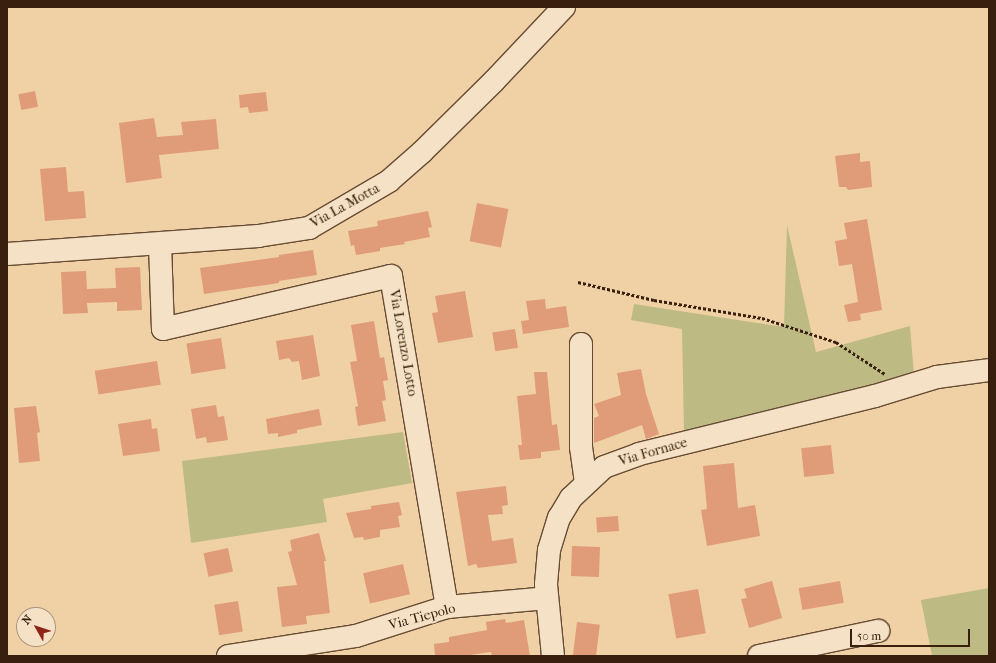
<!DOCTYPE html>
<style>
body{margin:0}
#map{position:relative;width:996px;height:663px;overflow:hidden;background:#f0d1a6;font-family:"IM FELL French Canon",serif}
div>[style]{position:absolute}
[style*='--x']{left:calc(var(--x)*1px);top:calc(var(--y)*1px);width:calc(var(--w)*1px);rotate:calc(var(--a)*1deg)}
.green>*{inset:0;background:#beba84}
.building>*{inset:0;background:#e09b78;transform-origin:0 0}
.path>*{height:2.5px;margin-top:-1.25px;transform-origin:0;background:repeating-linear-gradient(90deg,#39200e 0 3px,transparent 0 5px)}
.roads{filter:drop-shadow(1px 0 #674c34) drop-shadow(-1px 0 #674c34) drop-shadow(0 1px #674c34) drop-shadow(0 -1px #674c34)}
.minor>*{height:22px;margin:-11px;padding:0 11px;transform-origin:11px;border-radius:11px;background:#f5e1c5}
span{translate:-50% -50%;white-space:nowrap;text-align:center;line-height:1.15;-webkit-text-stroke:4px #f5e1c5;paint-order:stroke}
.street-label{font-size:14px;color:#39200e}
.frame{position:absolute;inset:0;border:8px solid #39200e;pointer-events:none}
.north{position:absolute;left:16px;top:607px;width:40px;height:40px;box-sizing:border-box;background:#f5e1c5;border:1px solid #aa947c;border-radius:50%;rotate:309deg;font-size:11px;font-weight:700;line-height:16px;text-align:center;color:#39200e}
.north::after{content:'';display:block;margin:auto;width:14px;height:18px;background:#8f2418;clip-path:polygon(50% 0,100% 100%,50% 72%,0 100%)}
.scale{position:absolute;left:850px;top:629px;width:120px;height:18px;box-sizing:border-box;border:2px solid #39200e;border-top:0;padding-left:5px;font-size:12px;line-height:14px;white-space:nowrap;color:#39200e;-webkit-text-stroke:3px #f5e1c5;paint-order:stroke}
</style>
<div id="map">
<div class="green">
<i style="clip-path:polygon(787px 225px,816px 352px,910px 326px,914px 375px,831px 397px,684px 431px,682px 329px,631px 320px,634px 304px,784px 327px)"></i>
<i style="clip-path:polygon(403px 432px,412px 483px,323px 499px,327px 522px,191px 543px,182px 461px)"></i>
<i style="clip-path:polygon(989px 588px,989px 656px,932px 656px,921px 600px)"></i>
</div>
<div class="building">
<i style="left:35px;top:91px;width:16px;height:17px;rotate:79deg"></i>
<i style="clip-path:polygon(266px 92px,268px 111px,249px 113px,248px 107px,240px 108px,239px 95px)"></i>
<i style="clip-path:polygon(154px 118px,157px 137px,183px 135px,181px 122px,216px 119px,219px 149px,159px 155px,162px 178px,126px 183px,119px 123px)"></i>
<i style="clip-path:polygon(860px 153px,860px 162px,870px 161px,872px 187px,848px 190px,846px 187px,839px 187px,835px 156px)"></i>
<i style="clip-path:polygon(66px 167px,68px 192px,84px 191px,86px 218px,45px 221px,40px 169px)"></i>
<i style="left:477px;top:203px;width:32px;height:39px;rotate:11deg"></i>
<i style="clip-path:polygon(428px 211px,432px 227px,428px 228px,430px 237px,404px 242px,405px 244px,380px 248px,380px 251px,356px 255px,354px 245px,351px 246px,348px 231px,378px 226px,377px 221px)"></i>
<i style="clip-path:polygon(867px 219px,882px 310px,860px 314px,861px 320px,848px 322px,844px 305px,858px 302px,852px 264px,839px 266px,835px 241px,847px 239px,844px 223px)"></i>
<i style="clip-path:polygon(313px 250px,317px 275px,279px 281px,279px 283px,204px 294px,200px 268px,279px 257px,279px 255px)"></i>
<i style="clip-path:polygon(140px 267px,142px 310px,117px 311px,117px 302px,87px 303px,88px 313px,63px 314px,61px 272px,86px 271px,87px 289px,116px 288px,115px 268px)"></i>
<i style="clip-path:polygon(465px 291px,473px 337px,438px 343px,432px 313px,438px 312px,435px 296px)"></i>
<i style="clip-path:polygon(545px 299px,546px 309px,566px 306px,569px 327px,523px 334px,521px 321px,529px 320px,526px 301px)"></i>
<i style="clip-path:polygon(374px 321px,380px 358px,384px 357px,388px 380px,383px 381px,386px 400px,382px 401px,386px 421px,358px 426px,355px 407px,358px 406px,350px 362px,357px 361px,351px 325px)"></i>
<i style="left:515px;top:329px;width:19px;height:23px;rotate:81deg"></i>
<i style="clip-path:polygon(313px 335px,320px 376px,302px 380px,299px 361px,292px 362px,289px 358px,279px 360px,276px 341px)"></i>
<i style="left:221px;top:338px;width:31px;height:35px;rotate:81deg"></i>
<i style="left:157px;top:361px;width:24px;height:63px;rotate:81deg"></i>
<i style="clip-path:polygon(641px 369px,646px 394px,659px 434px,646px 439px,642px 425px,594px 443px,594px 418px,599px 416px,594px 404px,621px 395px,617px 373px)"></i>
<i style="clip-path:polygon(534px 372px,547px 372px,552px 425px,557px 424px,560px 450px,541px 452px,541px 458px,520px 460px,518px 445px,522px 445px,517px 396px,536px 394px)"></i>
<i style="clip-path:polygon(216px 405px,218px 417px,224px 416px,228px 440px,207px 443px,206px 437px,196px 439px,191px 409px)"></i>
<i style="clip-path:polygon(36px 406px,40px 432px,37px 433px,40px 461px,19px 463px,14px 408px)"></i>
<i style="clip-path:polygon(319px 409px,322px 425px,297px 430px,297px 433px,278px 437px,278px 433px,268px 434px,266px 419px)"></i>
<i style="clip-path:polygon(151px 419px,152px 429px,157px 428px,160px 451px,123px 456px,118px 424px)"></i>
<i style="left:831px;top:445px;width:29px;height:30px;rotate:84deg"></i>
<i style="clip-path:polygon(734px 463px,738px 508px,755px 505px,760px 536px,707px 546px,701px 510px,707px 509px,703px 466px)"></i>
<i style="clip-path:polygon(506px 486px,508px 505px,502px 506px,503px 514px,488px 515px,492px 541px,513px 538px,517px 563px,478px 568px,476px 564px,468px 566px,456px 492px)"></i>
<i style="clip-path:polygon(399px 502px,402px 515px,398px 516px,400px 527px,380px 530px,380px 537px,364px 540px,363px 537px,354px 538px,346px 513px,371px 509px,371px 506px)"></i>
<i style="left:618px;top:516px;width:15px;height:22px;rotate:86deg"></i>
<i style="clip-path:polygon(319px 533px,326px 561px,324px 561px,330px 613px,306px 616px,307px 624px,282px 627px,277px 587px,297px 585px,288px 552px,292px 551px,290px 540px)"></i>
<i style="left:572px;top:546px;width:28px;height:30px;rotate:2deg"></i>
<i style="left:228px;top:548px;width:24px;height:25px;rotate:78deg"></i>
<i style="left:403px;top:564px;width:31px;height:41px;rotate:77deg"></i>
<i style="clip-path:polygon(772px 581px,782px 618px,749px 628px,741px 599px,747px 598px,744px 589px)"></i>
<i style="left:840px;top:581px;width:22px;height:42px;rotate:80deg"></i>
<i style="left:698px;top:589px;width:45px;height:30px;rotate:80deg"></i>
<i style="left:238px;top:601px;width:31px;height:24px;rotate:81deg"></i>
<i style="clip-path:polygon(505px 619px,506px 623px,524px 620px,530px 656px,492px 656px,491px 652px,463px 656px,435px 656px,434px 644px,449px 642px,449px 637px,487px 630px,486px 622px)"></i>
<i style="left:577px;top:622px;width:23px;height:34px;rotate:7deg"></i>
</div>
<div class="path">
<i style="--x:578;--y:282;--w:78;--a:13.3"></i>
<i style="--x:654;--y:300;--w:109;--a:9.5"></i>
<i style="--x:762;--y:318;--w:78;--a:18"></i>
<i style="--x:836;--y:342;--w:59;--a:33.1"></i>
</div>
<div class="roads">
<div class="minor">
<i style="--x:160;--y:244;--w:85;--a:88"></i>
<i style="--x:163;--y:329;--w:234;--a:-13.1"></i>
<i style="--x:391;--y:276;--w:336;--a:80.4"></i>
<i style="--x:7;--y:254;--w:252;--a:-4.1"></i>
<i style="--x:258;--y:236;--w:52;--a:-8.9"></i>
<i style="--x:309;--y:228;--w:93;--a:-30.4"></i>
<i style="--x:389;--y:181;--w:44;--a:-41.3"></i>
<i style="--x:422;--y:152;--w:101;--a:-44.6"></i>
<i style="--x:494;--y:81;--w:102;--a:-46.6"></i>
<i style="--x:581;--y:344;--w:103;--a:90"></i>
<i style="--x:581;--y:447;--w:34;--a:82"></i>
<i style="--x:228;--y:656;--w:130;--a:-8.9"></i>
<i style="--x:356;--y:636;--w:96;--a:-17.7"></i>
<i style="--x:447;--y:607;--w:100;--a:-5.1"></i>
<i style="--x:553;--y:656;--w:72;--a:-95.6"></i>
<i style="--x:546;--y:584;--w:34;--a:-85"></i>
<i style="--x:549;--y:550;--w:34;--a:-73"></i>
<i style="--x:559;--y:518;--w:23;--a:-59"></i>
<i style="--x:571;--y:498;--w:45;--a:-43.2"></i>
<i style="--x:604;--y:467;--w:37;--a:-20"></i>
<i style="--x:639;--y:454;--w:243;--a:-13.8"></i>
<i style="--x:875;--y:396;--w:65;--a:-17"></i>
<i style="--x:937;--y:377;--w:52;--a:-7.7"></i>
<i style="--x:759;--y:656;--w:122;--a:-11.9"></i>
</div>
</div>
<div class="street-label">
<span style="left:345px;top:206px;rotate:-29deg">Via La Motta</span>
<span style="left:403px;top:343px;rotate:80deg">Via Lorenzo Lotto</span>
<span style="left:653px;top:452px;rotate:-16deg">Via Fornace</span>
<span style="left:422px;top:617px;rotate:-15deg">Via Tiepolo</span>
</div>
<div class="frame"></div>
<div class="north">N</div>
<div class="scale">50 m</div>
</div>
